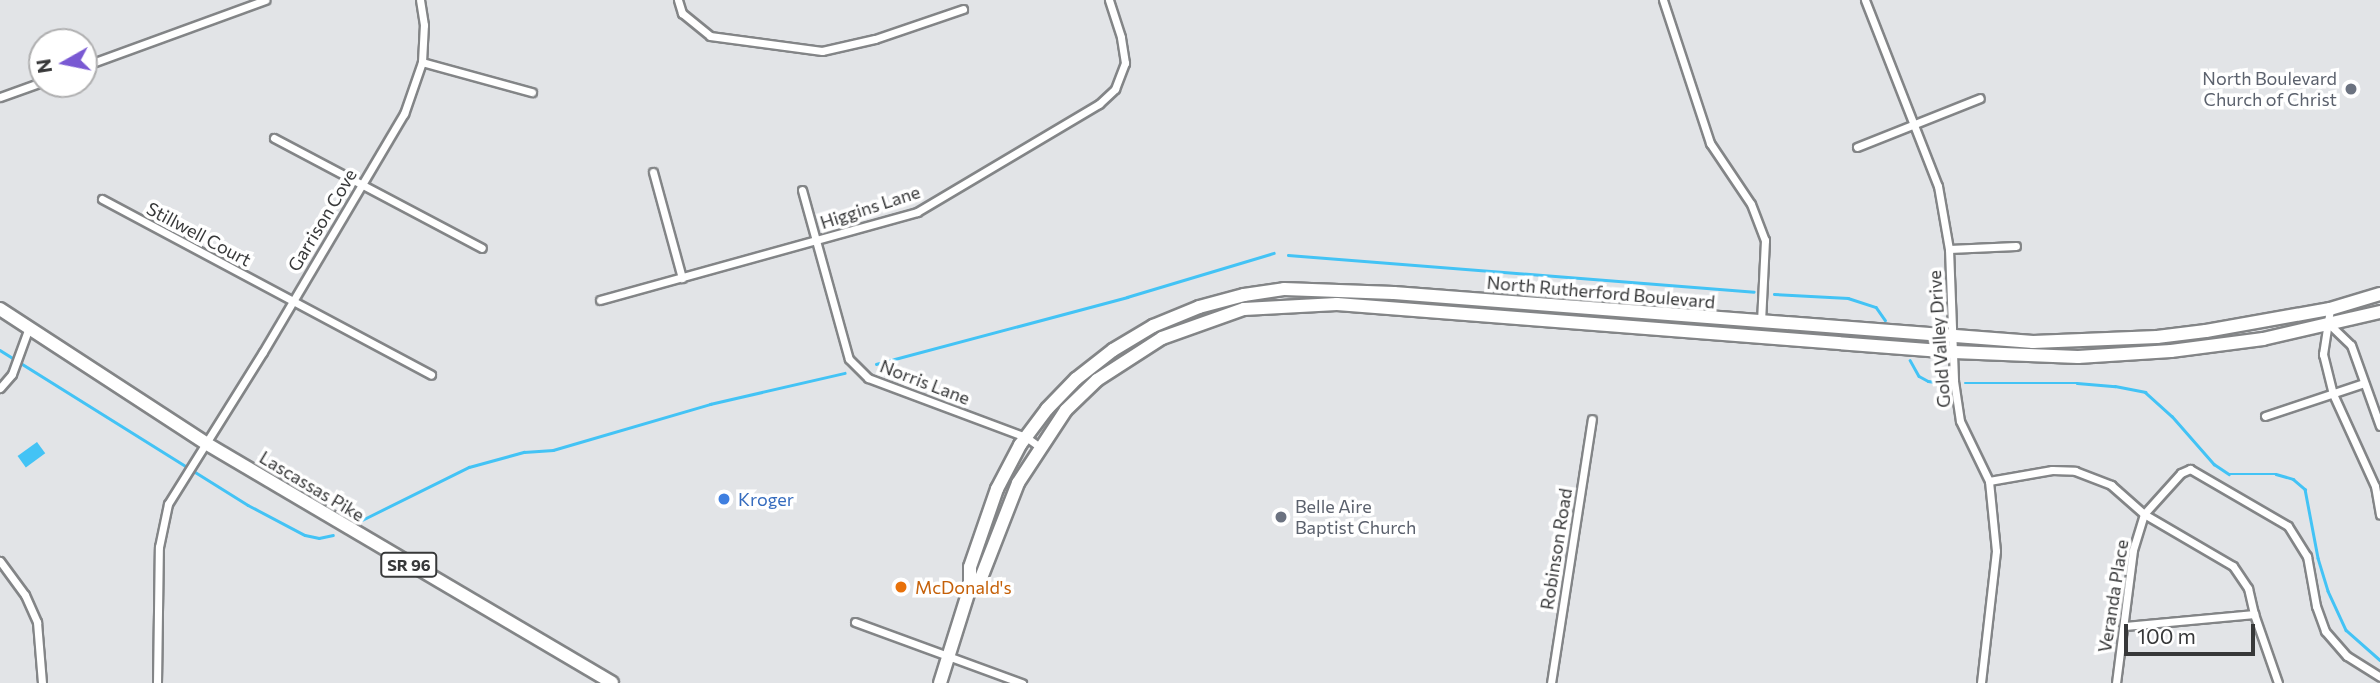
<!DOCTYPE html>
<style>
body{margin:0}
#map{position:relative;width:2380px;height:683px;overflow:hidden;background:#e2e4e7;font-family:Commissioner,sans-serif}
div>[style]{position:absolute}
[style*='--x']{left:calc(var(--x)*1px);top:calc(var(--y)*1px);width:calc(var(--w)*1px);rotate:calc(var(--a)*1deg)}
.water>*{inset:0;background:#43c3f5;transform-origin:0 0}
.stream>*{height:2.5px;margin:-1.25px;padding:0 1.25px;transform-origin:1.25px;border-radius:1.25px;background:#43c3f5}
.roads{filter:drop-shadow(2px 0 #838587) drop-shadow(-2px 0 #838587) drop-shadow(0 2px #838587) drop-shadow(0 -2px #838587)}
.street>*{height:7px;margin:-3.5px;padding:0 3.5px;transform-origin:3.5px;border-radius:3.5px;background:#fff}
.primary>*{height:12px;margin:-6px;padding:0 6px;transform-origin:6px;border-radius:6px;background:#fff}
.dots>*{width:19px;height:19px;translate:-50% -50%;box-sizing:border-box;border:4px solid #fff;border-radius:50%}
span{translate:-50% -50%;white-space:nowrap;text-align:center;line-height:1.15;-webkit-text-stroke:7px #fff;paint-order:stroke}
.shield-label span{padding:2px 5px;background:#fff;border:2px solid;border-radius:5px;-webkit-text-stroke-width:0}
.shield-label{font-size:16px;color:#373839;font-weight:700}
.worship-label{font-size:18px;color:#5b616d}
.right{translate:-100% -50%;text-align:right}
.left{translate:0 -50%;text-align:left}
.street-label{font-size:18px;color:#373839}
.shop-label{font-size:18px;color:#366cbe}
.food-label{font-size:18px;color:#c56008}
.north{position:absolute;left:28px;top:28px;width:70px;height:70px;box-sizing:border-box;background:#fff;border:2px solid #afafb0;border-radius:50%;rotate:261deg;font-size:19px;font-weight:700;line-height:28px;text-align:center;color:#373839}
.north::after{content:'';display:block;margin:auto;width:24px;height:32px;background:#7959d3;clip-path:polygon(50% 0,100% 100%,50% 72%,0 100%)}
.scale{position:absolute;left:2124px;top:624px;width:131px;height:32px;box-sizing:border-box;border:4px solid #373839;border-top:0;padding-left:9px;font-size:21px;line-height:24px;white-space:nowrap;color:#373839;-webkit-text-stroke:5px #fff;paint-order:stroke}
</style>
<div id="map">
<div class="water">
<i style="left:37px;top:442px;width:14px;height:24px;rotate:54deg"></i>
</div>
<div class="stream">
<i style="--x:1288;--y:255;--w:467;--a:4.5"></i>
<i style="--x:1774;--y:294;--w:74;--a:3.1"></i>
<i style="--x:1848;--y:298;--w:29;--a:18"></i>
<i style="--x:1876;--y:307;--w:16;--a:55"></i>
<i style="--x:0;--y:350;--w:292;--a:32"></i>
<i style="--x:248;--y:505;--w:64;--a:27.8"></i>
<i style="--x:305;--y:535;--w:14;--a:12"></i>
<i style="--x:319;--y:538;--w:14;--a:-12"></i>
<i style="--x:1910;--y:360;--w:18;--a:61"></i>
<i style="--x:1919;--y:376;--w:10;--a:29"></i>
<i style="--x:1928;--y:381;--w:15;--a:8"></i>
<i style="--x:876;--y:364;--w:260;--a:-14.9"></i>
<i style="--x:1127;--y:297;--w:153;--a:-16.7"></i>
<i style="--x:1965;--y:383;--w:112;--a:0"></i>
<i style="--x:2077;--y:383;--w:38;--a:5"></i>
<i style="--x:2115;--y:386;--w:31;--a:11"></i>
<i style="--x:2145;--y:392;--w:36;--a:42"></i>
<i style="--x:2172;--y:416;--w:64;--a:48.8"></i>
<i style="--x:2214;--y:464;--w:18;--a:34"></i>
<i style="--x:2229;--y:474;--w:47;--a:0"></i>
<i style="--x:2276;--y:474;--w:18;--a:16"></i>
<i style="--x:2293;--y:479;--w:16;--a:40"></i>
<i style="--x:2305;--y:489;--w:70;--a:79.3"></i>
<i style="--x:2318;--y:558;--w:34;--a:73"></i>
<i style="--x:2328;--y:591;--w:43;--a:65.2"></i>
<i style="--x:2346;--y:630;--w:45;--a:41.4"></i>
<i style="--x:362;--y:520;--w:119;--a:-26.4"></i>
<i style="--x:469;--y:467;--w:57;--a:-15.3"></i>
<i style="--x:524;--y:452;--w:29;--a:-4"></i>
<i style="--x:553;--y:450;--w:164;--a:-16.3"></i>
<i style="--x:710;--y:404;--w:138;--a:-13"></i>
</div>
<div class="roads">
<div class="street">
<i style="--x:678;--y:0;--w:14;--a:73"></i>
<i style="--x:682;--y:13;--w:36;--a:39"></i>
<i style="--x:710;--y:36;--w:113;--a:7.6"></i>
<i style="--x:822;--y:51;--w:54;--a:-12.8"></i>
<i style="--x:875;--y:39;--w:93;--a:-18.8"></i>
<i style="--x:1663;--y:0;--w:151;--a:71.8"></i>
<i style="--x:1710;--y:143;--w:73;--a:56.1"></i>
<i style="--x:1751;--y:204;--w:39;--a:69"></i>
<i style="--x:1765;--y:240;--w:82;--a:92.8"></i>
<i style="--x:1865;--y:0;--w:200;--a:68.6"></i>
<i style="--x:1938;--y:186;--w:64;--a:80.1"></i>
<i style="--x:1949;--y:249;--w:132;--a:87.8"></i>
<i style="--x:1954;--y:381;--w:40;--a:81.5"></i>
<i style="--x:1960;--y:421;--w:67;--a:64.2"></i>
<i style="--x:1989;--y:481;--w:70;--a:84.3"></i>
<i style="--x:1996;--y:551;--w:133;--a:96.5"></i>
<i style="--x:422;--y:62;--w:114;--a:15.3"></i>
<i style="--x:84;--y:66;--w:193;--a:-20"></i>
<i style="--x:0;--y:97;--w:45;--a:-19.7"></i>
<i style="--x:274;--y:138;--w:235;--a:27.9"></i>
<i style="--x:1857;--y:147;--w:132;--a:-21.7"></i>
<i style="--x:653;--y:172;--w:110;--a:74.7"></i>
<i style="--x:802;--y:190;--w:175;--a:74.5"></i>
<i style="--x:849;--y:359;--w:27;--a:45"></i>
<i style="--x:868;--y:378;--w:169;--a:20.5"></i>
<i style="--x:1026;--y:437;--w:17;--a:36"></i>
<i style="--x:102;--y:199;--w:373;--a:28.1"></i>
<i style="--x:1949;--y:249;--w:67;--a:-2.6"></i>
<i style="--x:600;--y:300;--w:329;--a:-15.5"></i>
<i style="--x:917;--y:212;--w:212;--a:-30.7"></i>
<i style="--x:1099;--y:104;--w:22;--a:-43"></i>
<i style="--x:1115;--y:89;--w:28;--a:-69"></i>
<i style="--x:1125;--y:63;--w:26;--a:-99"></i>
<i style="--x:1121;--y:37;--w:39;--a:-108"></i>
<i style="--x:2330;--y:309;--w:46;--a:98.8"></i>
<i style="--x:2323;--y:354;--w:41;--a:76"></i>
<i style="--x:2333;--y:394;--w:101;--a:65.5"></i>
<i style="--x:2375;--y:486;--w:29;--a:80"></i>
<i style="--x:2329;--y:324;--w:30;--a:44"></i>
<i style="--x:2351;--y:345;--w:86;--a:70.3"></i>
<i style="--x:0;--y:388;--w:18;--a:-49"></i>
<i style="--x:12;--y:374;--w:47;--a:-70"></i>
<i style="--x:2265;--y:416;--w:104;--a:-18.4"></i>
<i style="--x:1989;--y:481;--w:64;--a:-9.9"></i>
<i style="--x:2052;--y:470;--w:23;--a:2"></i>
<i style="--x:2075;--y:471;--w:39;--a:21"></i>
<i style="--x:2111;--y:485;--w:44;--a:41.3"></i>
<i style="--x:2144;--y:514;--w:103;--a:30.3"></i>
<i style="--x:2233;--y:566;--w:27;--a:56"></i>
<i style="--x:2248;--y:588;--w:27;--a:77"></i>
<i style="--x:2254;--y:614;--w:73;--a:70.8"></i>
<i style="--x:0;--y:561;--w:42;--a:53.7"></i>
<i style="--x:25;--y:595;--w:30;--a:66"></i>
<i style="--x:37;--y:622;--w:61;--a:85.3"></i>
<i style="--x:855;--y:622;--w:178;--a:20.1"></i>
<i style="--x:2125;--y:626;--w:130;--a:-5.3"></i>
<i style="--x:157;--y:683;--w:136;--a:-89.2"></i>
<i style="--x:159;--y:547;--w:44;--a:-78.2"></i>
<i style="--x:168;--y:504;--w:179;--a:-58"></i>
<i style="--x:263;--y:352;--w:277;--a:-59.4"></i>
<i style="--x:404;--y:114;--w:55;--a:-70.9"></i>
<i style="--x:422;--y:62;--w:37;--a:-87"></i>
<i style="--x:424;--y:25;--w:25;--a:-99"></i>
<i style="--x:1551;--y:683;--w:267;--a:-81.2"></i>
<i style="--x:2116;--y:683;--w:134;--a:-82.7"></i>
<i style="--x:2133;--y:550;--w:38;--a:-73"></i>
<i style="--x:2144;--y:514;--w:55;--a:-47.9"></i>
<i style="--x:2181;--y:473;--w:10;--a:-24"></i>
<i style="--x:2190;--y:469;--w:113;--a:30.2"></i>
<i style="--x:2288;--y:526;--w:36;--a:58"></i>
<i style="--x:2307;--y:556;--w:51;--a:79.8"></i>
<i style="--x:2316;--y:606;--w:27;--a:70"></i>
<i style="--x:2325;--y:631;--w:33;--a:49"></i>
<i style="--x:2347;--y:656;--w:39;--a:32"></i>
</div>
<div class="primary">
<i style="--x:0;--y:309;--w:247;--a:33.1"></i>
<i style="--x:207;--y:444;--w:470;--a:30.5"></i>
<i style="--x:970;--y:587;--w:14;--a:-39"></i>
<i style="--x:981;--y:578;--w:102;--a:-68.7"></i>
<i style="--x:1018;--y:483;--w:87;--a:-56.7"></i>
<i style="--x:1066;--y:410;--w:43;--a:-44.1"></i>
<i style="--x:1097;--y:380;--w:77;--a:-32.9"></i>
<i style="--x:1162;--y:338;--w:87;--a:-19.5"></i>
<i style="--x:1244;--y:309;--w:93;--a:-3.1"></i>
<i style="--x:1337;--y:304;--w:619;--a:4.45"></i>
<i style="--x:1954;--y:352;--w:124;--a:2.3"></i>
<i style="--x:2078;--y:357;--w:93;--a:-3.7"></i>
<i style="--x:2171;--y:351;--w:93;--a:-7.4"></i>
<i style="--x:2263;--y:339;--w:120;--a:-13"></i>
<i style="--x:940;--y:683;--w:101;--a:-72.6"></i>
<i style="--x:970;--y:587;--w:20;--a:-90"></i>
<i style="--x:970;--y:567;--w:83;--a:-70.9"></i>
<i style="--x:997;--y:489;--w:50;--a:-62.4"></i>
<i style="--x:1020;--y:445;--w:45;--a:-53.1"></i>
<i style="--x:1047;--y:409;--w:42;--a:-46"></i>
<i style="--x:1076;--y:379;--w:47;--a:-38.1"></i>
<i style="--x:1113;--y:350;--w:47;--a:-31"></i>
<i style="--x:1153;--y:326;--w:50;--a:-22.4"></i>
<i style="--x:1199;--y:307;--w:47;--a:-14.9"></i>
<i style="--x:1244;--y:295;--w:40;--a:-8.5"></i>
<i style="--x:1284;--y:289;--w:110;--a:2.1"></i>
<i style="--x:1394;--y:293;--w:641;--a:4.38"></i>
<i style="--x:2033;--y:342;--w:124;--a:-2.3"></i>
<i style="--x:2157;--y:337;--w:49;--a:-7"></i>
<i style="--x:2206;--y:331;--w:126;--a:-10.1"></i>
<i style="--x:2330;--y:309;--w:52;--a:-16.7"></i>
</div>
</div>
<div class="dots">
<i style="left:2351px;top:89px;background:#6b7280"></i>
<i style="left:724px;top:499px;background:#3f7fe0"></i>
<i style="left:1281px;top:517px;background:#6b7280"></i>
<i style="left:901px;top:587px;background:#e8710a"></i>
</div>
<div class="shield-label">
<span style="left:409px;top:565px">SR 96</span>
</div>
<div class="worship-label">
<span class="right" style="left:2337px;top:89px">North Boulevard<br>Church of Christ</span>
<span class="left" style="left:1295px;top:517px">Belle Aire<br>Baptist Church</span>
</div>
<div class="street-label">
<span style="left:870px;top:207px;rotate:-18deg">Higgins Lane</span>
<span style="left:322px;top:220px;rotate:-59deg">Garrison Cove</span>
<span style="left:199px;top:234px;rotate:28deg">Stillwell Court</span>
<span style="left:1601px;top:292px;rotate:5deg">North Rutherford Boulevard</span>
<span style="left:1939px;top:339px;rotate:-94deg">Gold Valley Drive</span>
<span style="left:925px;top:382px;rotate:21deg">Norris Lane</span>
<span style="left:312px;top:486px;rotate:31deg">Lascassas Pike</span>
<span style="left:1556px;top:549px;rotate:-81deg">Robinson Road</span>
<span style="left:2113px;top:596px;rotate:-81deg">Veranda Place</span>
</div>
<div class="shop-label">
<span class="left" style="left:738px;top:499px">Kroger</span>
</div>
<div class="food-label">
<span class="left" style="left:915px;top:587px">McDonald's</span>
</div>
<div class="north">N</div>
<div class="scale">100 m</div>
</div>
